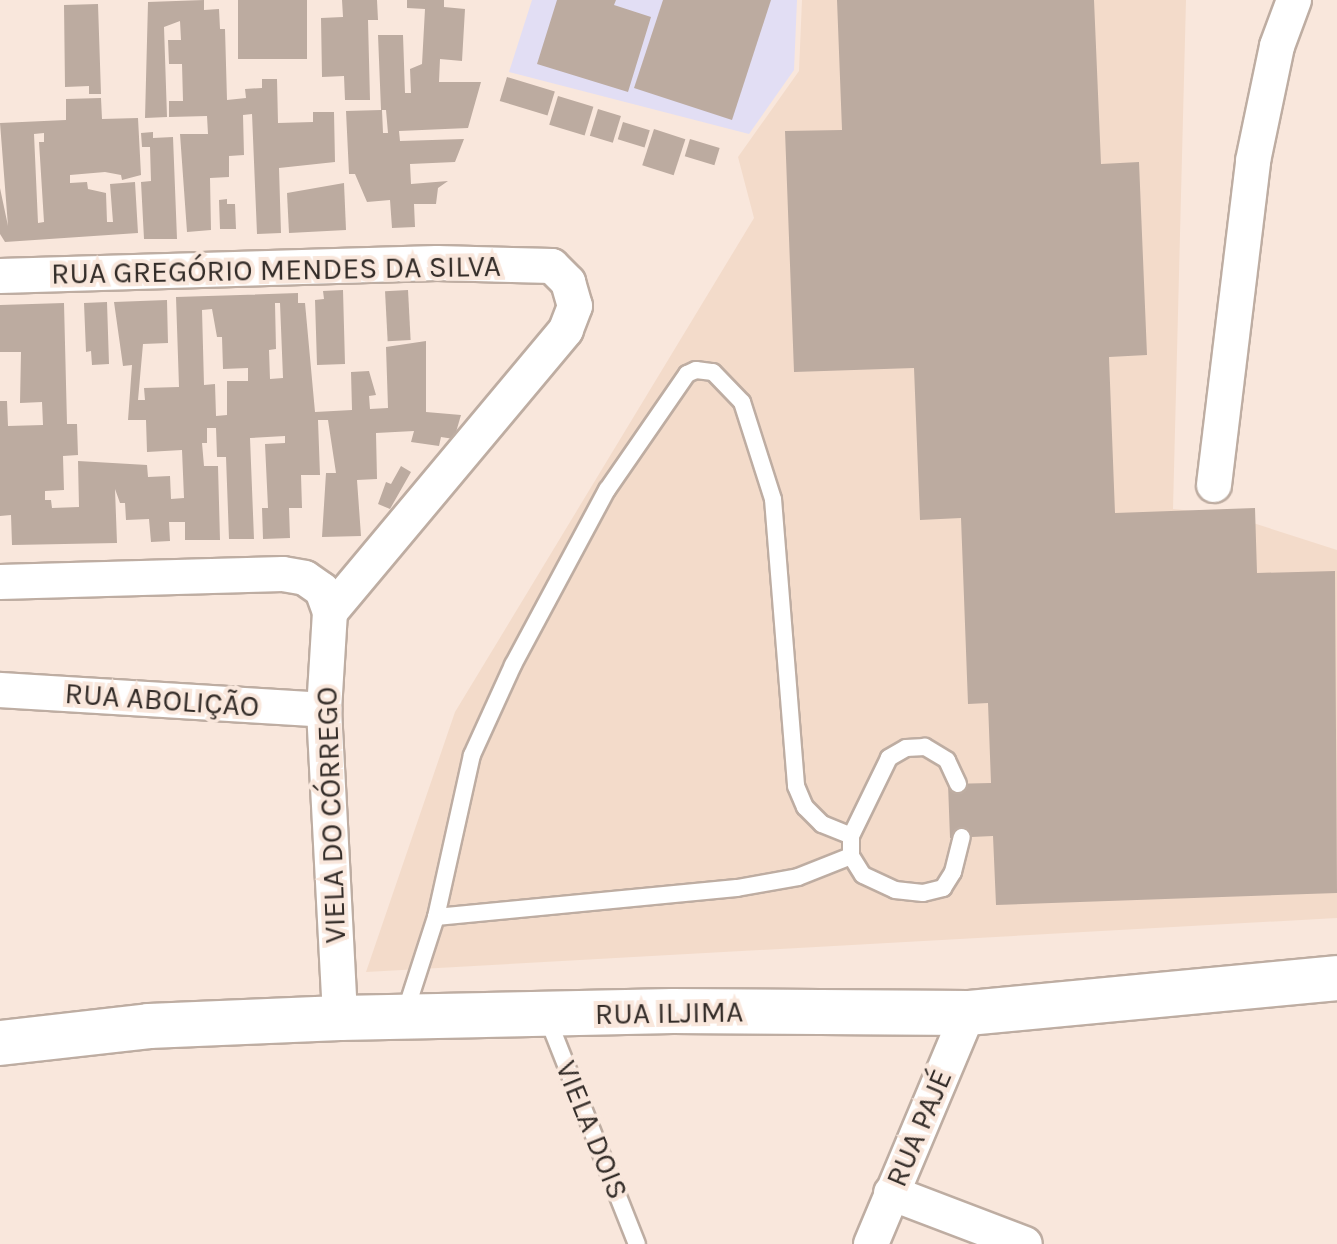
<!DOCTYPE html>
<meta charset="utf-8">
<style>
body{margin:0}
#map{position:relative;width:1337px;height:1244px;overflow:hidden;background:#f9e7dc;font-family:Karla,sans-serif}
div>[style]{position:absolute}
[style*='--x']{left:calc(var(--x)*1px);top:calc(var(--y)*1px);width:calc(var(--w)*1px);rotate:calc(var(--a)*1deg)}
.built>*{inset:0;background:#f3dbca}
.education>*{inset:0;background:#e2def4}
.building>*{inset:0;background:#bcaba0;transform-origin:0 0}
.roads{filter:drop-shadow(2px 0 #beada2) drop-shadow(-2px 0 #beada2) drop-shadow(0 2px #beada2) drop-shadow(0 -2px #beada2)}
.lane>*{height:16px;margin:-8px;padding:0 8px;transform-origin:8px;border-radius:8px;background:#fff}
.street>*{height:34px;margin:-17px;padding:0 17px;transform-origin:17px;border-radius:17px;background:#fff}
.secondary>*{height:44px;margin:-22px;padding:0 22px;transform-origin:22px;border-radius:22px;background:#fff}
span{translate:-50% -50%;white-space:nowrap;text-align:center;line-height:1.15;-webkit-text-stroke:8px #f9e7dc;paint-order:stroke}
.street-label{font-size:30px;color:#332c28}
</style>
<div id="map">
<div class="built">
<i style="clip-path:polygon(802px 0,1186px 0,1173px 509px,1225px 514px,1337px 550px,1337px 918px,366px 972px,455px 712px,754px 218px,738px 157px,799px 71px)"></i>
</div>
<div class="education">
<i style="clip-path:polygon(532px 0,797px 0,794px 70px,749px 134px,509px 72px)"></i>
</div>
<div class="building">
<i style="clip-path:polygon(204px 0,204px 10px,219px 9px,220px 29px,225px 29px,227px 100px,246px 98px,245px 89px,262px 88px,262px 79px,277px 79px,278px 123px,313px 122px,313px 112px,334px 112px,335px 162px,279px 168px,281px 233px,257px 234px,252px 114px,243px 115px,244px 155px,229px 156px,229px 177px,210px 178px,211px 230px,187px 232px,180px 134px,208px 134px,207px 116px,169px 117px,169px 101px,183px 101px,182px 64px,169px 64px,168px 40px,181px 40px,180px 21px,164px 27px,167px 117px,145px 118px,148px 2px)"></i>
<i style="left:238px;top:0;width:69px;height:59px"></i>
<i style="clip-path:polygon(342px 0,377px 0,378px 20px,368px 20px,370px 100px,345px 100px,344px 76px,322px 77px,321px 18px,343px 17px)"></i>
<i style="clip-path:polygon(evenodd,407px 0,444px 0,444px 7px,465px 9px,462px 61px,440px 59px,439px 82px,481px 82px,468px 128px,399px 131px,400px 141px,464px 139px,455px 162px,410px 164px,411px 184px,448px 181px,438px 188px,436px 204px,414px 204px,415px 227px,392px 228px,390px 200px,367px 202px,355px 174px,349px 174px,346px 111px,381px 110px,378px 35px,403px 35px,405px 93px,411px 93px,410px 69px,422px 64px,425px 9px,407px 8px,407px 0,382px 110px,386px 110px,388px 133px,383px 133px,382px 110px)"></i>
<i style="clip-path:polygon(557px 0,616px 0,614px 5px,651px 17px,628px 92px,537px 64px)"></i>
<i style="clip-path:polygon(663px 0,771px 0,732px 120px,634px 88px)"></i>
<i style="clip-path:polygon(837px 0,1094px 0,1101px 164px,1139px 162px,1147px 355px,1109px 357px,1115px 513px,1255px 508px,1257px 573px,1335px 571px,1337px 893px,996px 905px,993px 836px,950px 838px,948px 784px,991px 783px,988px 703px,968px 704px,961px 518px,920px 520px,914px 368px,794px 372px,785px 131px,842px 130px)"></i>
<i style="clip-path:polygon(98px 4px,101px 94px,89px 94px,89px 86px,65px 87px,64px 5px)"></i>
<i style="left:507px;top:77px;width:50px;height:25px;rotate:17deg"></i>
<i style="left:558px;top:96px;width:37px;height:30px;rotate:17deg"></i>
<i style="clip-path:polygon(evenodd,101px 98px,102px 119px,138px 118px,141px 175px,122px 180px,121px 175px,105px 172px,70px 175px,70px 183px,87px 182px,88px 189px,106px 193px,107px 222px,113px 222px,110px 184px,135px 182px,138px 233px,5px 242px,0 234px,0 188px,8px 226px,0 123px,66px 120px,66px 99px,101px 98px,44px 133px,44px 142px,39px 142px,44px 222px,38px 223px,34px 134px,44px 133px)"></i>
<i style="left:598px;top:109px;width:24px;height:28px;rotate:17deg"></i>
<i style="left:623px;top:122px;width:28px;height:18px;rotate:17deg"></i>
<i style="left:654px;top:129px;width:33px;height:38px;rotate:18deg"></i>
<i style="clip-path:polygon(153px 132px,153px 138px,173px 137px,177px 239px,144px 239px,141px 182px,151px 181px,150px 147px,142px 147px,141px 133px)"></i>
<i style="left:690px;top:139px;width:31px;height:18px;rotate:17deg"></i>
<i style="clip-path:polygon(344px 183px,346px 230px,289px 233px,287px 193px)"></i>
<i style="clip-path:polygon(227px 199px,227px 204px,235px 204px,236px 229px,220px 229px,219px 200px)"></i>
<i style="clip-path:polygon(343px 290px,345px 364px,317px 365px,315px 300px,324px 299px,323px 291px)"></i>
<i style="left:408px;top:290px;width:50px;height:23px;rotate:87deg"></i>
<i style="clip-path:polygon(evenodd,298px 293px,298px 303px,305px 303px,315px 412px,352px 410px,351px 372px,369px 371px,376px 395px,369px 396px,370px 409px,388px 408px,386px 347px,426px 341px,426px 412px,461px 415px,454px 439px,441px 437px,439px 446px,411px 442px,414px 431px,376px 433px,377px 479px,357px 480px,361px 536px,322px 537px,326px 473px,336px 473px,328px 420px,318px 420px,320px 475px,301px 475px,302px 508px,289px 508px,290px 538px,263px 539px,262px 508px,268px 508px,265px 444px,285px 443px,285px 436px,250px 438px,254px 539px,229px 539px,226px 457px,217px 457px,216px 428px,207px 428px,207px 443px,202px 443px,204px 466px,218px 466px,220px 540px,185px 540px,185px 522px,169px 522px,170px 541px,151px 542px,149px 519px,126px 520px,125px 503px,120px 503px,115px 489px,117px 543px,12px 545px,11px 515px,0 516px,0 401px,7px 401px,8px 426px,43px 425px,42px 402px,20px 403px,21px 352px,0 352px,0 305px,64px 303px,67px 424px,77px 424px,78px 455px,63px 456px,64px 490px,45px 491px,45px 500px,51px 500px,52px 508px,79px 507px,78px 461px,147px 465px,148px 477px,170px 476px,171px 499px,184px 498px,182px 450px,147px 452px,146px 420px,128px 420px,132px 365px,123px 366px,114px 302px,167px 300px,168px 343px,143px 344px,138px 400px,145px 400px,144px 388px,179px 387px,176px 297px,298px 293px,275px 303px,280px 303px,283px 378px,270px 379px,269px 350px,276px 349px,275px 303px,298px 293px,212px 309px,217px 337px,222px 337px,223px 369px,248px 368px,248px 381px,227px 381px,227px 415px,216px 416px,215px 384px,204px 385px,202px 310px,212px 309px)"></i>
<i style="clip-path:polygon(107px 302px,109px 364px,92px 365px,91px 351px,86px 352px,84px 303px)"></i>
<i style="clip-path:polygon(401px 466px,411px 472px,390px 509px,378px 504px,386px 482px,391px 484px)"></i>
</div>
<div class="roads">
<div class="lane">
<i style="--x:958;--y:784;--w:26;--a:-115"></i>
<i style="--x:947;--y:760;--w:26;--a:-149"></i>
<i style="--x:925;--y:747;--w:19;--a:177"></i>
<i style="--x:906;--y:748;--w:20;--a:150"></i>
<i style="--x:889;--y:758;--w:87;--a:116"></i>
<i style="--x:851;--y:836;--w:20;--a:90"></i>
<i style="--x:851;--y:856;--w:22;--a:58"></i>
<i style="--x:863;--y:875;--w:35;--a:25"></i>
<i style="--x:895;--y:890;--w:28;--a:6"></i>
<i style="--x:923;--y:893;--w:21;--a:-14"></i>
<i style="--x:943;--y:888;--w:19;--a:-58"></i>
<i style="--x:953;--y:872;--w:36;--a:-76"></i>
<i style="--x:436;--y:917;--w:302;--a:-5.5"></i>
<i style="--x:737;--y:888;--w:62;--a:-10.2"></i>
<i style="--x:798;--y:877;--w:57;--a:-21.6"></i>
<i style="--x:405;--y:1013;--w:101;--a:-72.1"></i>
<i style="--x:436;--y:917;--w:166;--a:-77.5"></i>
<i style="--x:472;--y:755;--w:99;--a:-65.5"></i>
<i style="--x:513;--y:665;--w:199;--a:-61.8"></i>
<i style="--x:607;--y:490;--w:141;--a:-55.4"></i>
<i style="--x:687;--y:374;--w:10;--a:-24"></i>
<i style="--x:696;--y:370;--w:17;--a:7"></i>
<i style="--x:713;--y:372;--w:42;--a:46"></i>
<i style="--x:742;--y:402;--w:102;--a:72.3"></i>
<i style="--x:773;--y:499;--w:288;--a:85.4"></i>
<i style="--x:796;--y:786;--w:23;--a:67"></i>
<i style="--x:805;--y:807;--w:24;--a:45"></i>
<i style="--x:822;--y:824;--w:31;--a:22"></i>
<i style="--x:547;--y:1017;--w:244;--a:68.4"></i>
</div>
<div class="street">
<i style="--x:0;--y:276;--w:437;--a:-1.7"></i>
<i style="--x:437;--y:263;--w:115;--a:1.5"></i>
<i style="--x:552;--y:266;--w:23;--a:45"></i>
<i style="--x:568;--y:282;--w:25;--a:74"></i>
<i style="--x:575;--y:306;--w:26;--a:111"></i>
<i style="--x:566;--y:330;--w:368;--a:129.9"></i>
<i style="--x:1214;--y:485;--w:326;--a:-83.1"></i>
<i style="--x:1253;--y:161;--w:117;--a:-78.2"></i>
<i style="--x:1277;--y:46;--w:49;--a:-69.7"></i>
<i style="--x:0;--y:582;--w:283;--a:-1.6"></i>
<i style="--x:283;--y:574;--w:22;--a:10"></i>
<i style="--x:305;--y:578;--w:21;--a:35"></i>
<i style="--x:322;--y:590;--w:23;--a:70"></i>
<i style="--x:330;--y:612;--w:98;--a:93.5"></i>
<i style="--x:324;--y:710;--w:308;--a:87"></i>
<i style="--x:0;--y:690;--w:325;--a:3.5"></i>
<i style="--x:891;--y:1193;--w:143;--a:20.8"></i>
<i style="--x:871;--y:1244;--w:251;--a:-67.2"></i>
</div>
<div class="secondary">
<i style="--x:0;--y:1043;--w:150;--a:-6.5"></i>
<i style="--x:149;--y:1026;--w:191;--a:-2.4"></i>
<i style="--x:340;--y:1018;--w:333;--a:-1.2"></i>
<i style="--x:673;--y:1011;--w:295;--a:0.4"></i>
<i style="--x:968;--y:1013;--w:371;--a:-5.4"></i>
</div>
</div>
<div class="street-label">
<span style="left:276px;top:270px;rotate:-1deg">RUA GREGÓRIO MENDES DA SILVA</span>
<span style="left:162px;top:700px;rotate:4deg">RUA ABOLIÇÃO</span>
<span style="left:331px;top:815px;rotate:-92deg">VIELA DO CÓRREGO</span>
<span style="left:669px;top:1013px;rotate:-1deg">RUA ILJIMA</span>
<span style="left:919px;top:1128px;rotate:-67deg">RUA PAJÉ</span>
<span style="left:592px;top:1130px;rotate:68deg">VIELA DOIS</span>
</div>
</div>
